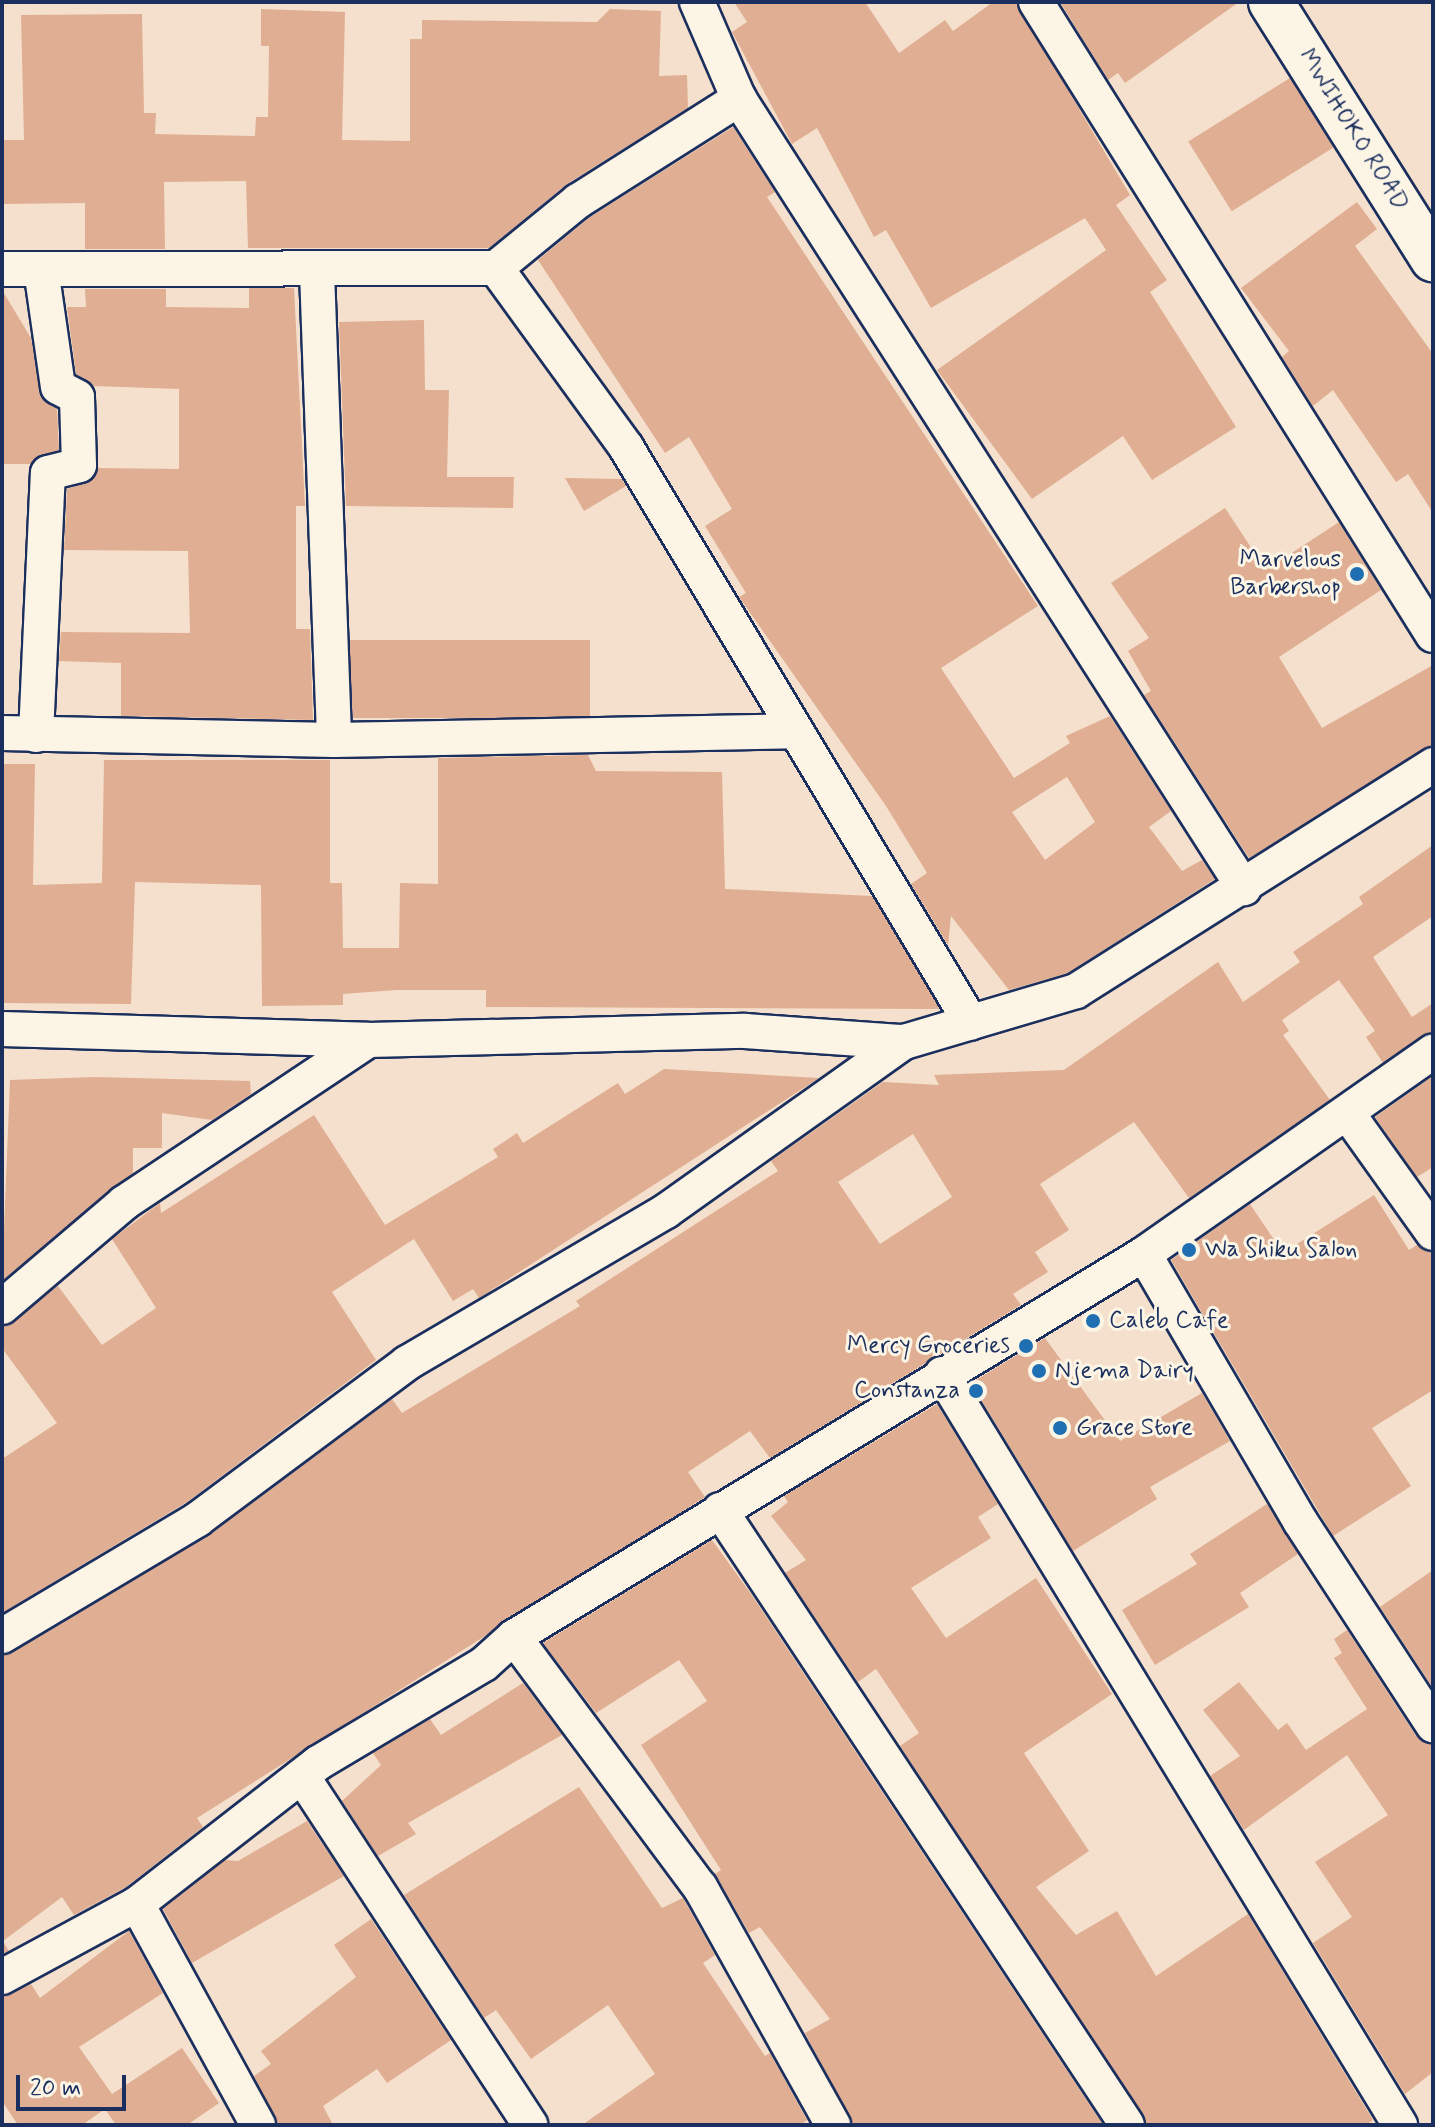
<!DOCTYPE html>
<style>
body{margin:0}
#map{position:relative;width:1435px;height:2127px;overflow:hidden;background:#f4e0cc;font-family:Mynerve,sans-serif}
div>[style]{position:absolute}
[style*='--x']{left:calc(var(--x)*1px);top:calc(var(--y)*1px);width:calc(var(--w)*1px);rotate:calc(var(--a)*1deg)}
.building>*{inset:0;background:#e0ae92;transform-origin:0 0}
.roads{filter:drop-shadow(2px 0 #1b2f5e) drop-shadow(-2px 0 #1b2f5e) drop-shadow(0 2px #1b2f5e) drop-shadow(0 -2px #1b2f5e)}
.minor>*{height:34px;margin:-17px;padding:0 17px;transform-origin:17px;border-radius:17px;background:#fcf5e5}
.tertiary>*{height:44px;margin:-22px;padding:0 22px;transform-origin:22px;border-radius:22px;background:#fcf5e5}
.dots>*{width:22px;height:22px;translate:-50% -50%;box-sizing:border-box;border:4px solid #fcf5e5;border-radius:50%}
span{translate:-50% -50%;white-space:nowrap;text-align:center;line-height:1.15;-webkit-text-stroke:6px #fcf5e5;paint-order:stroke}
.street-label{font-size:24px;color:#1b2f5e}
.poi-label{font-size:24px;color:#1b2f5e}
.right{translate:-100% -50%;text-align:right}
.left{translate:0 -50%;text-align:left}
.frame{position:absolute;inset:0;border:4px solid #1b2f5e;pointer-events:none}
.scale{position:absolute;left:16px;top:2075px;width:110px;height:36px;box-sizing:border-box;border:4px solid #1b2f5e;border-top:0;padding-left:10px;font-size:24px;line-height:28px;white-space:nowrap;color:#1b2f5e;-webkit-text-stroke:6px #fcf5e5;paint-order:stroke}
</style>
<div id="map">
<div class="building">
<i style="clip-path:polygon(734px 2px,865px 2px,899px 53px,945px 20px,953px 31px,993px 2px,1016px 2px,1130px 195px,1116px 205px,1167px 280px,1150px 292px,1236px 427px,1152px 480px,1123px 436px,1032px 499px,937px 370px,1106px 250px,1085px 218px,931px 308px,886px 230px,874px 237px,817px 128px,792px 144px,732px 32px,747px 22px)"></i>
<i style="clip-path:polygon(1060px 2px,1239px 2px,1125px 83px,1118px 73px,1108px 80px)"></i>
<i style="clip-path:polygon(261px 9px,345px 12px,342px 140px,410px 141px,410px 39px,422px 39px,422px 20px,597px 22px,610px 9px,661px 11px,659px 76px,687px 75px,688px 108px,567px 184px,489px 248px,248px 248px,246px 181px,164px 182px,165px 249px,85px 249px,85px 203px,2px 204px,2px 140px,24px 140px,21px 15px,142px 14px,144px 113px,156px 113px,155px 134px,255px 136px,256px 117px,268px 117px,269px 46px,261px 46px)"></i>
<i style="left:1290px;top:78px;width:82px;height:120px;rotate:58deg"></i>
<i style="clip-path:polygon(evenodd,733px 127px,775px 192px,767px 197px,1038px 606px,941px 668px,1014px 778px,1070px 743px,1066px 736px,1110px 716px,1171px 811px,1149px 827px,1182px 871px,1202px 860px,1215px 879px,1068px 973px,1009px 990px,951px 916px,948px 945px,911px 884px,927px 873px,886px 806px,739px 597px,746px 593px,705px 526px,732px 509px,689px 437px,665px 453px,538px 260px,590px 217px,733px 127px,1067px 777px,1095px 822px,1045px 860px,1012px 812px,1067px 777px)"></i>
<i style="clip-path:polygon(1357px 202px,1377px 229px,1355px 246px,1433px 354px,1433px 513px,1408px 474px,1396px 482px,1333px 390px,1313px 406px,1282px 357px,1289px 351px,1241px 288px)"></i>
<i style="clip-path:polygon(249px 288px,294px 288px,305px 506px,296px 506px,296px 629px,310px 629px,313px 720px,121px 716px,121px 663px,59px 661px,61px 632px,190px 633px,188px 551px,64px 550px,67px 489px,91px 481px,98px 468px,179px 469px,179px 389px,94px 386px,76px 374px,67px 307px,86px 307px,85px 289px,166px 289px,166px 307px,249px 308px)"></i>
<i style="clip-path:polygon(2px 290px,31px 338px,41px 398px,57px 409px,59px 450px,31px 464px,2px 464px)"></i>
<i style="clip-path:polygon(424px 320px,425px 390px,449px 390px,447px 477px,514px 477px,513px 508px,346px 506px,339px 322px)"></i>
<i style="clip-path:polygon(565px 478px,622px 479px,626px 486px,584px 511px)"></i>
<i style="clip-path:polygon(1225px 508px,1266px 570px,1339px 522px,1381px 590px,1279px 657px,1322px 728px,1433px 665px,1433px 745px,1249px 858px,1144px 695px,1151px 691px,1128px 651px,1149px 638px,1111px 583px)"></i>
<i style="left:350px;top:640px;width:240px;height:78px"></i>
<i style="clip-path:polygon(588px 755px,596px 771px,722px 772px,725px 889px,872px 896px,940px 1009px,486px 1007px,486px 990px,396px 990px,343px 994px,343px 1005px,262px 1006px,261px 885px,135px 882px,131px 1004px,2px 1003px,2px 764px,35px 764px,33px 885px,102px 883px,104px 760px,330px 760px,330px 883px,342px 883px,343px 948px,399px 948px,400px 883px,438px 884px,438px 758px)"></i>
<i style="clip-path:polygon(evenodd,1433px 845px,1433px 916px,1373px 957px,1412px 1017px,1433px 1003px,1433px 1032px,1383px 1063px,1366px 1037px,1375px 1031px,1339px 980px,1282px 1020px,1289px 1031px,1283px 1035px,1330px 1100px,1189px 1198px,1134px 1122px,1040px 1184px,1069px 1230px,1035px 1252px,1048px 1272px,1013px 1294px,1021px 1305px,770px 1458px,750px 1431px,688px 1472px,705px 1497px,197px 1818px,203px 1827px,126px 1887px,74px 1915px,62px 1897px,3px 1941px,9px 1951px,2px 1954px,2px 1656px,208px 1536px,392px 1399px,402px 1413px,580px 1306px,576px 1301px,778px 1171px,771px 1161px,883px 1082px,939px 1085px,934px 1075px,1064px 1070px,1218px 962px,1243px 1002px,1300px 962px,1293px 952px,1363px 904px,1359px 897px,1433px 845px,913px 1134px,952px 1197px,880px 1244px,838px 1182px,913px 1134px)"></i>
<i style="clip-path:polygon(664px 1069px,819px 1078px,479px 1298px,473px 1289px,453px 1301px,414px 1239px,332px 1292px,376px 1360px,187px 1502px,2px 1613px,2px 1459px,57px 1423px,2px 1348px,2px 1326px,58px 1286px,102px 1345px,156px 1308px,112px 1239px,160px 1203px,161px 1213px,314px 1115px,385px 1225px,498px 1157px,493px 1149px,517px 1133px,523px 1143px,618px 1083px,625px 1094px)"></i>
<i style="clip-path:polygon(1433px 1076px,1433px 1167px,1417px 1177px,1375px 1117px)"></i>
<i style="clip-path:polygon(95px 1077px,250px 1081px,251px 1094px,212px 1120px,162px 1113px,162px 1148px,133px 1148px,133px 1173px,2px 1281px,10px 1080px)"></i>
<i style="clip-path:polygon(1374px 1195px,1409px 1250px,1417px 1245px,1433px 1253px,1433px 1390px,1372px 1428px,1411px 1486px,1333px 1536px,1171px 1260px,1250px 1204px,1283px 1253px)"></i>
<i style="clip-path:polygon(1045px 1338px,1120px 1441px,1202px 1393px,1230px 1441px,1150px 1487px,1157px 1499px,1073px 1551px,971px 1383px)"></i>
<i style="clip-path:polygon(937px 1404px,998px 1504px,978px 1517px,991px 1538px,911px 1588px,946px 1638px,1036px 1578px,1112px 1694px,1024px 1753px,1089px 1851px,1036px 1887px,1076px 1935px,1117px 1911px,1156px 1976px,1248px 1914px,1373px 2120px,1366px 2125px,1147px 2125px,900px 1746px,919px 1733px,876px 1669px,858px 1682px,785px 1573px,806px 1560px,771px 1516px,788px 1502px,784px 1496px)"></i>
<i style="clip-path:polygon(1267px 1504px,1298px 1554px,1240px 1593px,1249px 1607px,1155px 1665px,1122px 1610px,1197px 1564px,1190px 1554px)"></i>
<i style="clip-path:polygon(712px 1540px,751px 1594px,1103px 2125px,853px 2125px,805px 2033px,830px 2019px,760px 1927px,749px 1933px,715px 1874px,721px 1870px,641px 1745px,707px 1701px,679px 1660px,596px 1713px,543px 1643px)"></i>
<i style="clip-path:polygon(1433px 1570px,1433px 1688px,1380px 1607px)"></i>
<i style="clip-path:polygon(1347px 1630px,1416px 1736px,1433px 1745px,1433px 2072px,1405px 2094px,1313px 1943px,1352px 1917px,1315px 1862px,1388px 1815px,1347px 1755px,1244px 1830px,1210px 1776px,1240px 1756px,1203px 1710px,1239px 1682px,1278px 1730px,1287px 1723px,1306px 1750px,1367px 1709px,1334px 1658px,1342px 1653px,1334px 1639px)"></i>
<i style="clip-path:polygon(523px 1683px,562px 1735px,408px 1823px,416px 1834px,378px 1856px,342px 1801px,381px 1765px,373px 1753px,430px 1719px,441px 1735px)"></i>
<i style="clip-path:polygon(579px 1787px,662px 1908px,683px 1898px,715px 1955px,703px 1963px,765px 2056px,770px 2053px,807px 2120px,800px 2125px,582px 2125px,655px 2074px,608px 2005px,531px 2059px,496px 2010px,484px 2018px,404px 1895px)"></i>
<i style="clip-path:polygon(307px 1821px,344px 1876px,192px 1963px,163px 1909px,225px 1860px,238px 1861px)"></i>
<i style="clip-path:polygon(371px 1919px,451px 2040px,387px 2083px,377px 2069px,323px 2106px,333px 2125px,278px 2125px,254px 2076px,271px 2064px,261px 2051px,356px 1977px,334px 1945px)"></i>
<i style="clip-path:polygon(129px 1931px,163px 1993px,79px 2047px,112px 2094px,182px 2048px,219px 2103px,187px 2125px,116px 2125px,105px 2109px,82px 2125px,18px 2125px,2px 2101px,2px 1997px,31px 1984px,40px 1998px)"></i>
</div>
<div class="roads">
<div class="minor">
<i style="--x:697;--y:2;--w:106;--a:66.6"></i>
<i style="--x:739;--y:99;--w:937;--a:57.38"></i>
<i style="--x:1036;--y:2;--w:747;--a:57.91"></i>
<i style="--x:496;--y:268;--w:106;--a:-39.3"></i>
<i style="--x:578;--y:201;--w:191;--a:-32.4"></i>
<i style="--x:2;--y:269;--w:494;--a:-0.1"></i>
<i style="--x:496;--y:268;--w:221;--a:54"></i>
<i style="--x:626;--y:447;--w:671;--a:59.08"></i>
<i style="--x:317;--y:272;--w:468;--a:87.9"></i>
<i style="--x:2;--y:733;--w:332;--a:1.2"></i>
<i style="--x:334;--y:740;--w:462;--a:-1.1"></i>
<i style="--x:36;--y:735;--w:262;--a:-87.4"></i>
<i style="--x:48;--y:473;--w:32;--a:-14"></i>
<i style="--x:79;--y:465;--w:68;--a:-91.7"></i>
<i style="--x:77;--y:397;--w:21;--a:-152"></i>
<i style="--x:58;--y:387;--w:119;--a:-98.2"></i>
<i style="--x:2;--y:1029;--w:366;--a:1.7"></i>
<i style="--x:368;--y:1040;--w:377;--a:-1.4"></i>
<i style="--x:745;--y:1031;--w:159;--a:4"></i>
<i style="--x:904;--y:1042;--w:179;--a:-16.5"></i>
<i style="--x:1076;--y:991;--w:423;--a:-32.3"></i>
<i style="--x:1348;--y:1114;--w:146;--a:54.5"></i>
<i style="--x:1144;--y:1254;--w:309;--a:59.7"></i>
<i style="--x:1300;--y:1521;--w:244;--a:56.9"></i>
<i style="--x:2;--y:1307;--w:160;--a:-40.4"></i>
<i style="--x:124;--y:1203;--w:293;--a:-33.7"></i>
<i style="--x:942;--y:1374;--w:880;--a:58.62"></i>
<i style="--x:720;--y:1510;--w:737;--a:56.5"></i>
<i style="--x:2;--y:1636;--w:228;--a:-30.8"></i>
<i style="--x:198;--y:1519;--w:261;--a:-36.7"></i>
<i style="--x:407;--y:1363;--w:300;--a:-30.4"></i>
<i style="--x:666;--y:1211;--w:292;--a:-35.4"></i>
<i style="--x:514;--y:1637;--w:312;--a:53.4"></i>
<i style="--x:700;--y:1887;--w:273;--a:60.8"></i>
<i style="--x:302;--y:1776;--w:417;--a:56.8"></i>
<i style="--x:137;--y:1904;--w:252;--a:61.3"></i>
<i style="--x:2;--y:1977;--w:153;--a:-28.4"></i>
<i style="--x:137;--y:1904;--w:229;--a:-37.9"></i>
<i style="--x:318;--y:1763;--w:193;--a:-30.8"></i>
<i style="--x:484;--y:1664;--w:40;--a:-42"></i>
<i style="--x:514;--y:1637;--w:737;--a:-31.3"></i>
<i style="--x:1144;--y:1254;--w:353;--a:-35"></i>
</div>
<div class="tertiary">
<i style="--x:1271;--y:2;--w:304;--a:57.8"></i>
</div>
</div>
<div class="dots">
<i style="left:1357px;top:574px;background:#1f6fb2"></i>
<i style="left:1189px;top:1250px;background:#1f6fb2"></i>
<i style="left:1093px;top:1321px;background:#1f6fb2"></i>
<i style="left:1026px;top:1346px;background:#1f6fb2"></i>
<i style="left:1039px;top:1371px;background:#1f6fb2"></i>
<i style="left:976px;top:1391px;background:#1f6fb2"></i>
<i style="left:1060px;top:1428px;background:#1f6fb2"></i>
</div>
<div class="street-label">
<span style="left:1353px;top:130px;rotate:58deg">MWIHOKO ROAD</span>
</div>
<div class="poi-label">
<span class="right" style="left:1341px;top:574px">Marvelous<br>Barbershop</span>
<span class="left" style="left:1205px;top:1250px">Wa Shiku Salon</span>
<span class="left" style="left:1109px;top:1321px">Caleb Cafe</span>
<span class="right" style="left:1010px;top:1346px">Mercy Groceries</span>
<span class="left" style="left:1055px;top:1371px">Njema Dairy</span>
<span class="right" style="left:960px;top:1391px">Constanza</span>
<span class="left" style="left:1076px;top:1428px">Grace Store</span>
</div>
<div class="frame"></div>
<div class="scale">20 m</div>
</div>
